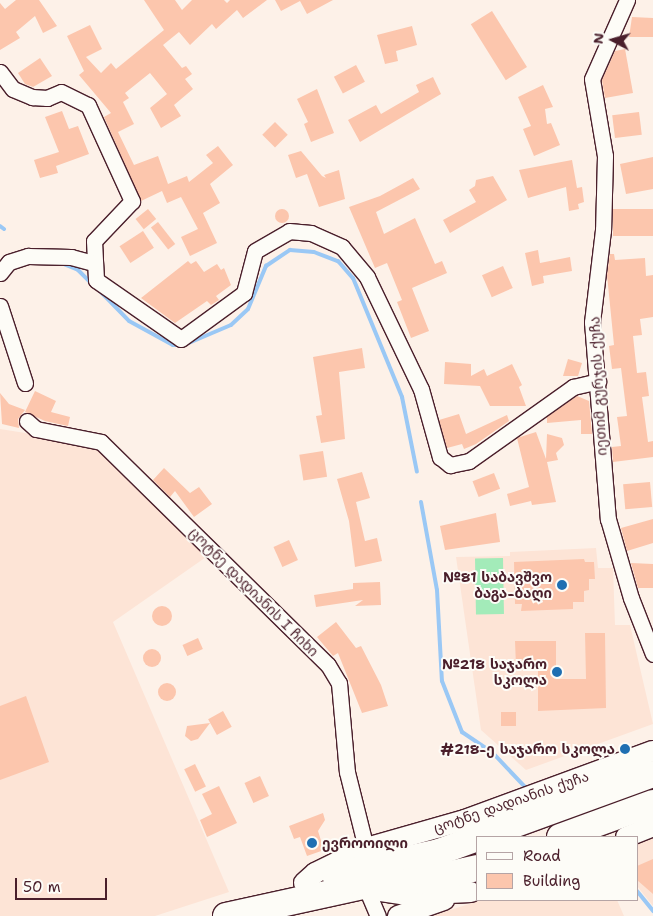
<!DOCTYPE html>
<meta charset="utf-8">
<style>
body{margin:0}
#map{position:relative;width:653px;height:916px;overflow:hidden;background:#fdf1e8;font-family:"Shantell Sans","Noto Sans Georgian",sans-serif}
div>[style]{position:absolute}
[style*='--x']{left:calc(var(--x)*1px);top:calc(var(--y)*1px);width:calc(var(--w)*1px);rotate:calc(var(--a)*1deg)}
.built>*{inset:0;background:#fde4d6}
.green>*{inset:0;background:#a3ebb9;transform-origin:0 0}
.stream>*{height:4px;margin:-2px;padding:0 2px;transform-origin:2px;border-radius:2px;background:#9ac8f5}
.building>*{inset:0;background:#fcc6ad;transform-origin:0 0}
.round{border-radius:50%}
.roads{filter:drop-shadow(1px 0 #4a1f2b) drop-shadow(-1px 0 #4a1f2b) drop-shadow(0 1px #4a1f2b) drop-shadow(0 -1px #4a1f2b)}
.street>*{height:15px;margin:-7.5px;padding:0 7.5px;transform-origin:7.5px;border-radius:7.5px;background:#fdfcf7}
.secondary>*{height:20px;margin:-10px;padding:0 10px;transform-origin:10px;border-radius:10px;background:#fdfcf7}
.highway>*{height:26px;margin:-13px;padding:0 13px;transform-origin:13px;border-radius:13px;background:#fdfcf7}
.dots>*{width:14px;height:14px;translate:-50% -50%;box-sizing:border-box;border:2px solid #fdfcf7;border-radius:50%}
span{translate:-50% -50%;white-space:nowrap;text-align:center;line-height:1.15;-webkit-text-stroke:4px #fdfcf7;paint-order:stroke}
.street-label{font-size:14px;color:#4a1f2b}
.poi-label{font-size:14px;color:#4a1f2b;font-weight:700}
.right{translate:-100% -50%;text-align:right}
.left{translate:0 -50%;text-align:left}
.legend{position:absolute;left:476px;top:836px;width:162px;height:65px;box-sizing:border-box;background:#fdfcf7;border:1px solid #b5a4a5;margin:0;padding:6px 9px;list-style:none;font-size:15px;color:#4a1f2b}
.legend li{display:flex;align-items:center;gap:10px;height:25px}
.legend b{width:25px;border:1px solid #b5a4a5}
.north{position:absolute;left:588px;top:15px;width:50px;height:50px;-webkit-text-stroke:4px #fdfcf7;paint-order:stroke;rotate:276deg;font-size:14px;font-weight:700;line-height:20px;text-align:center;color:#4a1f2b}
.north::after{content:'';display:block;margin:auto;width:18px;height:22px;background:#4a1f2b;clip-path:polygon(50% 0,100% 100%,50% 72%,0 100%)}
.scale{position:absolute;left:15px;top:878px;width:92px;height:22px;box-sizing:border-box;border:2px solid #4a1f2b;border-top:0;padding-left:6px;font-size:15px;line-height:18px;white-space:nowrap;color:#4a1f2b;-webkit-text-stroke:4px #fdfcf7;paint-order:stroke}
</style>
<div id="map">
<div class="built">
<i style="clip-path:polygon(0 429px,101px 445px,209px 555px,113px 622px,229px 892px,155px 916px,0 916px)"></i>
<i style="clip-path:polygon(596px 548px,598px 568px,613px 568px,615px 625px,630px 625px,653px 724px,526px 770px,481px 730px,456px 557px,510px 556px,510px 552px)"></i>
<i style="clip-path:polygon(653px 836px,653px 906px,637px 886px,637px 842px)"></i>
<i style="clip-path:polygon(482px 900px,617px 900px,624px 916px,431px 916px)"></i>
</div>
<div class="green">
<i style="left:503px;top:558px;width:56px;height:28px;rotate:89deg"></i>
</div>
<div class="stream">
<i style="--x:0;--y:226;--w:5;--a:37"></i>
<i style="--x:61;--y:263;--w:18;--a:22"></i>
<i style="--x:78;--y:270;--w:20;--a:45"></i>
<i style="--x:99;--y:290;--w:43;--a:45.9"></i>
<i style="--x:129;--y:321;--w:50;--a:28.6"></i>
<i style="--x:173;--y:345;--w:11;--a:0"></i>
<i style="--x:184;--y:345;--w:51;--a:-23.1"></i>
<i style="--x:231;--y:325;--w:23;--a:-43"></i>
<i style="--x:248;--y:309;--w:47;--a:-67.3"></i>
<i style="--x:266;--y:266;--w:29;--a:-34"></i>
<i style="--x:290;--y:250;--w:24;--a:5"></i>
<i style="--x:314;--y:252;--w:26;--a:21"></i>
<i style="--x:338;--y:261;--w:23;--a:49"></i>
<i style="--x:353;--y:278;--w:129;--a:67.6"></i>
<i style="--x:402;--y:397;--w:76;--a:78.7"></i>
<i style="--x:421;--y:502;--w:89;--a:79.7"></i>
<i style="--x:437;--y:590;--w:91;--a:86.9"></i>
<i style="--x:442;--y:681;--w:55;--a:68.6"></i>
<i style="--x:462;--y:732;--w:36;--a:34"></i>
<i style="--x:492;--y:752;--w:47;--a:46.7"></i>
<i style="--x:637;--y:891;--w:26;--a:51"></i>
</div>
<div class="building">
<i style="clip-path:polygon(16px 0,39px 0,57px 26px,43px 33px,35px 16px,16px 32px,20px 38px,0 50px,0 3px,5px 9px)"></i>
<i style="clip-path:polygon(144px 0,175px 0,182px 10px,192px 0,224px 0,227px 3px,230px 0,267px 0,243px 18px,237px 10px,216px 29px,212px 24px,190px 45px,179px 32px,163px 45px,182px 68px,186px 66px,192px 74px,185px 79px,193px 89px,174px 105px,181px 116px,161px 128px,150px 108px,167px 94px,150px 73px,125px 93px,129px 98px,123px 102px,134px 124px,118px 132px,134px 165px,158px 156px,168px 184px,187px 176px,189px 182px,213px 163px,206px 155px,218px 146px,233px 165px,210px 184px,220px 203px,203px 213px,217px 243px,190px 256px,181px 237px,198px 229px,181px 197px,167px 203px,162px 191px,141px 201px,104px 117px,111px 113px,79px 75px,84px 71px,67px 36px,90px 25px,102px 49px,86px 57px,101px 73px,111px 63px,116px 69px,164px 30px)"></i>
<i style="clip-path:polygon(275px 0,333px 0,307px 14px,300px 1px,281px 11px)"></i>
<i style="left:492px;top:11px;width:66px;height:25px;rotate:58deg"></i>
<i style="clip-path:polygon(632px 17px,653px 18px,653px 37px,629px 37px)"></i>
<i style="clip-path:polygon(412px 26px,417px 45px,396px 51px,398px 61px,385px 64px,377px 35px)"></i>
<i style="clip-path:polygon(625px 49px,633px 93px,605px 98px,602px 80px,615px 51px)"></i>
<i style="clip-path:polygon(40px 58px,52px 76px,33px 87px,25px 84px,18px 73px)"></i>
<i style="left:356px;top:65px;width:19px;height:25px;rotate:62deg"></i>
<i style="clip-path:polygon(433px 77px,441px 94px,360px 142px,348px 120px,376px 105px,381px 114px,419px 92px,416px 85px)"></i>
<i style="clip-path:polygon(543px 85px,553px 107px,545px 109px,547px 124px,551px 123px,560px 145px,534px 156px,523px 129px,531px 126px,518px 97px)"></i>
<i style="clip-path:polygon(317px 89px,334px 133px,311px 142px,304px 124px,308px 122px,297px 99px)"></i>
<i style="clip-path:polygon(62px 111px,69px 129px,78px 126px,89px 154px,56px 166px,58px 173px,40px 178px,34px 160px,59px 152px,45px 117px)"></i>
<i style="left:639px;top:112px;width:23px;height:27px;rotate:83deg"></i>
<i style="left:275px;top:122px;width:18px;height:18px;rotate:45deg"></i>
<i style="clip-path:polygon(301px 151px,322px 176px,326px 178px,324px 175px,339px 170px,345px 199px,319px 207px,307px 174px,296px 178px,288px 155px)"></i>
<i style="clip-path:polygon(653px 157px,653px 189px,626px 194px,620px 164px)"></i>
<i style="clip-path:polygon(572px 160px,577px 188px,582px 187px,584px 202px,578px 204px,579px 209px,569px 211px,566px 187px,528px 198px,519px 170px)"></i>
<i style="clip-path:polygon(493px 176px,507px 200px,450px 233px,443px 220px,476px 202px,469px 190px,475px 186px,476px 180px)"></i>
<i style="clip-path:polygon(413px 178px,420px 189px,376px 212px,384px 234px,415px 218px,435px 264px,442px 261px,447px 273px,412px 288px,429px 331px,411px 338px,397px 302px,402px 300px,387px 263px,375px 268px,349px 207px,380px 196px)"></i>
<i class="round" style="left:275px;top:209px;width:14px;height:14px"></i>
<i style="left:148px;top:209px;width:13px;height:16px;rotate:51deg"></i>
<i style="left:653px;top:209px;width:27px;height:40px;rotate:90deg"></i>
<i style="left:158px;top:222px;width:28px;height:9px;rotate:52deg"></i>
<i style="left:143px;top:231px;width:20px;height:28px;rotate:57deg"></i>
<i style="clip-path:polygon(538px 250px,540px 263px,570px 257px,572px 271px,543px 276px,544px 283px,532px 286px,525px 253px)"></i>
<i style="clip-path:polygon(610px 254px,614px 254px,615px 260px,645px 258px,646px 276px,653px 275px,653px 317px,640px 319px,642px 335px,633px 336px,637px 373px,646px 372px,649px 396px,642px 397px,648px 442px,653px 441px,653px 457px,613px 462px,612px 447px,621px 446px,617px 417px,627px 416px,621px 368px,612px 369px,609px 346px,614px 345px,607px 275px)"></i>
<i style="clip-path:polygon(188px 261px,191px 264px,196px 261px,204px 272px,217px 264px,221px 270px,224px 268px,231px 285px,216px 296px,219px 300px,211px 305px,207px 301px,175px 323px,141px 298px)"></i>
<i style="left:503px;top:266px;width:24px;height:23px;rotate:66deg"></i>
<i style="clip-path:polygon(362px 348px,365px 368px,339px 372px,345px 439px,321px 443px,316px 416px,322px 415px,313px 357px)"></i>
<i style="clip-path:polygon(568px 359px,582px 363px,578px 376px,563px 376px)"></i>
<i style="clip-path:polygon(445px 362px,471px 364px,471px 376px,484px 369px,487px 376px,512px 364px,522px 385px,519px 387px,526px 406px,490px 406px,480px 386px,444px 384px)"></i>
<i style="clip-path:polygon(35px 391px,56px 401px,51px 412px,70px 417px,68px 426px,45px 421px,25px 412px)"></i>
<i style="clip-path:polygon(0 393px,9px 404px,25px 410px,18px 419px,19px 428px,2px 424px)"></i>
<i style="clip-path:polygon(577px 396px,589px 401px,592px 434px,581px 434px,581px 420px,547px 423px,547px 417px)"></i>
<i style="clip-path:polygon(459px 414px,466px 434px,507px 415px,509px 421px,476px 444px,464px 449px,462px 444px,447px 448px,439px 420px)"></i>
<i style="clip-path:polygon(536px 432px,546px 459px,547px 434px,562px 438px,564px 445px,556px 453px,558px 460px,547px 462px,556px 502px,532px 505px,531px 501px,510px 506px,507px 494px,529px 487px,517px 438px)"></i>
<i style="left:323px;top:451px;width:26px;height:24px;rotate:81deg"></i>
<i style="clip-path:polygon(164px 468px,190px 493px,199px 487px,212px 504px,194px 517px,175px 491px,170px 497px,153px 480px)"></i>
<i style="clip-path:polygon(362px 472px,370px 498px,356px 502px,365px 541px,377px 538px,382px 561px,355px 567px,349px 521px,337px 479px)"></i>
<i style="left:494px;top:473px;width:17px;height:23px;rotate:69deg"></i>
<i style="left:650px;top:482px;width:25px;height:27px;rotate:85deg"></i>
<i style="clip-path:polygon(496px 513px,500px 542px,445px 550px,440px 526px)"></i>
<i style="clip-path:polygon(653px 519px,653px 543px,627px 551px,621px 528px)"></i>
<i style="left:289px;top:540px;width:22px;height:17px;rotate:66deg"></i>
<i style="clip-path:polygon(584px 559px,585px 562px,594px 562px,595px 579px,589px 579px,589px 590px,584px 591px,584px 602px,573px 602px,573px 609px,521px 611px,522px 604px,515px 604px,514px 562px)"></i>
<i style="clip-path:polygon(631px 563px,653px 564px,653px 588px,638px 588px)"></i>
<i style="clip-path:polygon(380px 582px,381px 605px,355px 606px,363px 600px,316px 607px,314px 595px,353px 589px,353px 583px)"></i>
<i class="round" style="left:152px;top:606px;width:20px;height:20px"></i>
<i style="clip-path:polygon(336px 622px,356px 648px,361px 646px,381px 685px,388px 706px,362px 713px,338px 653px,333px 656px,317px 637px)"></i>
<i style="clip-path:polygon(585px 633px,605px 633px,606px 708px,538px 711px,538px 666px,516px 666px,515px 641px,556px 641px,556px 679px,586px 679px)"></i>
<i style="left:198px;top:638px;width:12px;height:17px;rotate:66deg"></i>
<i class="round" style="left:143px;top:649px;width:18px;height:18px"></i>
<i class="round" style="left:158px;top:683px;width:18px;height:18px"></i>
<i style="clip-path:polygon(26px 696px,49px 762px,0 780px,0 706px)"></i>
<i style="left:223px;top:711px;width:18px;height:17px;rotate:61deg"></i>
<i style="left:501px;top:712px;width:15px;height:14px"></i>
<i style="clip-path:polygon(210px 723px,198px 739px,191px 741px,185px 736px,187px 726px)"></i>
<i style="left:195px;top:764px;width:25px;height:12px;rotate:64deg"></i>
<i style="left:260px;top:776px;width:22px;height:17px;rotate:66deg"></i>
<i style="clip-path:polygon(219px 786px,237px 823px,207px 837px,200px 820px,212px 814px,202px 794px)"></i>
<i style="clip-path:polygon(323px 813px,325px 820px,318px 831px,324px 850px,307px 856px,300px 837px,294px 839px,289px 826px)"></i>
<i style="clip-path:polygon(653px 859px,653px 894px,637px 880px,637px 866px)"></i>
</div>
<div class="roads">
<div class="street">
<i style="--x:627;--y:0;--w:86;--a:113.9"></i>
<i style="--x:592;--y:79;--w:78;--a:80.4"></i>
<i style="--x:605;--y:156;--w:74;--a:91.5"></i>
<i style="--x:603;--y:230;--w:93;--a:96.8"></i>
<i style="--x:592;--y:322;--w:198;--a:85.4"></i>
<i style="--x:608;--y:519;--w:82;--a:73.8"></i>
<i style="--x:631;--y:598;--w:60;--a:68.6"></i>
<i style="--x:0;--y:72;--w:21;--a:53"></i>
<i style="--x:13;--y:89;--w:21;--a:23"></i>
<i style="--x:32;--y:97;--w:15;--a:4"></i>
<i style="--x:47;--y:98;--w:15;--a:-23"></i>
<i style="--x:61;--y:92;--w:30;--a:26"></i>
<i style="--x:88;--y:105;--w:106;--a:65.4"></i>
<i style="--x:132;--y:201;--w:55;--a:133.5"></i>
<i style="--x:94;--y:241;--w:39;--a:87"></i>
<i style="--x:96;--y:280;--w:103;--a:34.8"></i>
<i style="--x:181;--y:339;--w:78;--a:-36.1"></i>
<i style="--x:244;--y:293;--w:43;--a:-75.3"></i>
<i style="--x:255;--y:251;--w:39;--a:-30"></i>
<i style="--x:289;--y:231;--w:22;--a:5"></i>
<i style="--x:311;--y:233;--w:34;--a:24"></i>
<i style="--x:342;--y:247;--w:39;--a:50"></i>
<i style="--x:367;--y:277;--w:124;--a:64.3"></i>
<i style="--x:421;--y:389;--w:71;--a:74.4"></i>
<i style="--x:440;--y:457;--w:13;--a:39"></i>
<i style="--x:450;--y:465;--w:19;--a:-12"></i>
<i style="--x:469;--y:461;--w:128;--a:-35.4"></i>
<i style="--x:573;--y:387;--w:26;--a:-13"></i>
<i style="--x:0;--y:273;--w:14;--a:-51"></i>
<i style="--x:9;--y:262;--w:20;--a:-18"></i>
<i style="--x:28;--y:256;--w:43;--a:1.3"></i>
<i style="--x:71;--y:257;--w:23;--a:15"></i>
<i style="--x:0;--y:306;--w:81;--a:72"></i>
<i style="--x:27;--y:421;--w:12;--a:42"></i>
<i style="--x:36;--y:429;--w:66;--a:11.3"></i>
<i style="--x:101;--y:442;--w:318;--a:44.5"></i>
<i style="--x:328;--y:665;--w:21;--a:59"></i>
<i style="--x:339;--y:683;--w:89;--a:84.9"></i>
<i style="--x:347;--y:772;--w:78;--a:76"></i>
<i style="--x:366;--y:848;--w:10;--a:101"></i>
<i style="--x:363;--y:881;--w:38;--a:67"></i>
</div>
<div class="secondary">
<i style="--x:626;--y:837;--w:29;--a:-22"></i>
<i style="--x:304;--y:883;--w:15;--a:-42"></i>
<i style="--x:315;--y:873;--w:57;--a:-26.1"></i>
<i style="--x:366;--y:848;--w:103;--a:-15.8"></i>
<i style="--x:465;--y:820;--w:200;--a:-20.2"></i>
<i style="--x:381;--y:891;--w:25;--a:9"></i>
<i style="--x:406;--y:895;--w:65;--a:-2.6"></i>
<i style="--x:398;--y:916;--w:49;--a:-19.2"></i>
</div>
<div class="highway">
<i style="--x:480;--y:837;--w:184;--a:-20"></i>
<i style="--x:560;--y:837;--w:99;--a:-20.1"></i>
<i style="--x:335;--y:875;--w:107;--a:-12.5"></i>
<i style="--x:439;--y:852;--w:40;--a:-20.2"></i>
<i style="--x:226;--y:916;--w:140;--a:-12.4"></i>
<i style="--x:363;--y:886;--w:57;--a:-5"></i>
<i style="--x:420;--y:881;--w:58;--a:-12.8"></i>
</div>
</div>
<div class="dots">
<i style="left:562px;top:585px;background:#1f6fb2"></i>
<i style="left:557px;top:672px;background:#1f6fb2"></i>
<i style="left:625px;top:749px;background:#1f6fb2"></i>
<i style="left:312px;top:843px;background:#1f6fb2"></i>
</div>
<div class="street-label">
<span style="left:598px;top:386px;rotate:-93deg">იეთიმ გურჯის ქუჩა</span>
<span style="left:254px;top:592px;rotate:45deg">ცოტნე დადიანის I ჩიხი</span>
<span style="left:511px;top:802px;rotate:-19deg">ცოტნე დადიანის ქუჩა</span>
</div>
<div class="poi-label">
<span class="right" style="left:552px;top:585px">№81 საბავშვო<br>ბაგა-ბაღი</span>
<span class="right" style="left:547px;top:672px">№218 საჯარო<br>სკოლა</span>
<span class="right" style="left:615px;top:749px">#218-ე საჯარო სკოლა</span>
<span class="left" style="left:322px;top:843px">ევროოილი</span>
</div>
<ul class="legend">
<li><b style="height:6px;background:#fdfcf7"></b>Road</li>
<li><b style="height:14px;background:#fcc6ad"></b>Building</li>
</ul>
<div class="north">N</div>
<div class="scale">50 m</div>
</div>
